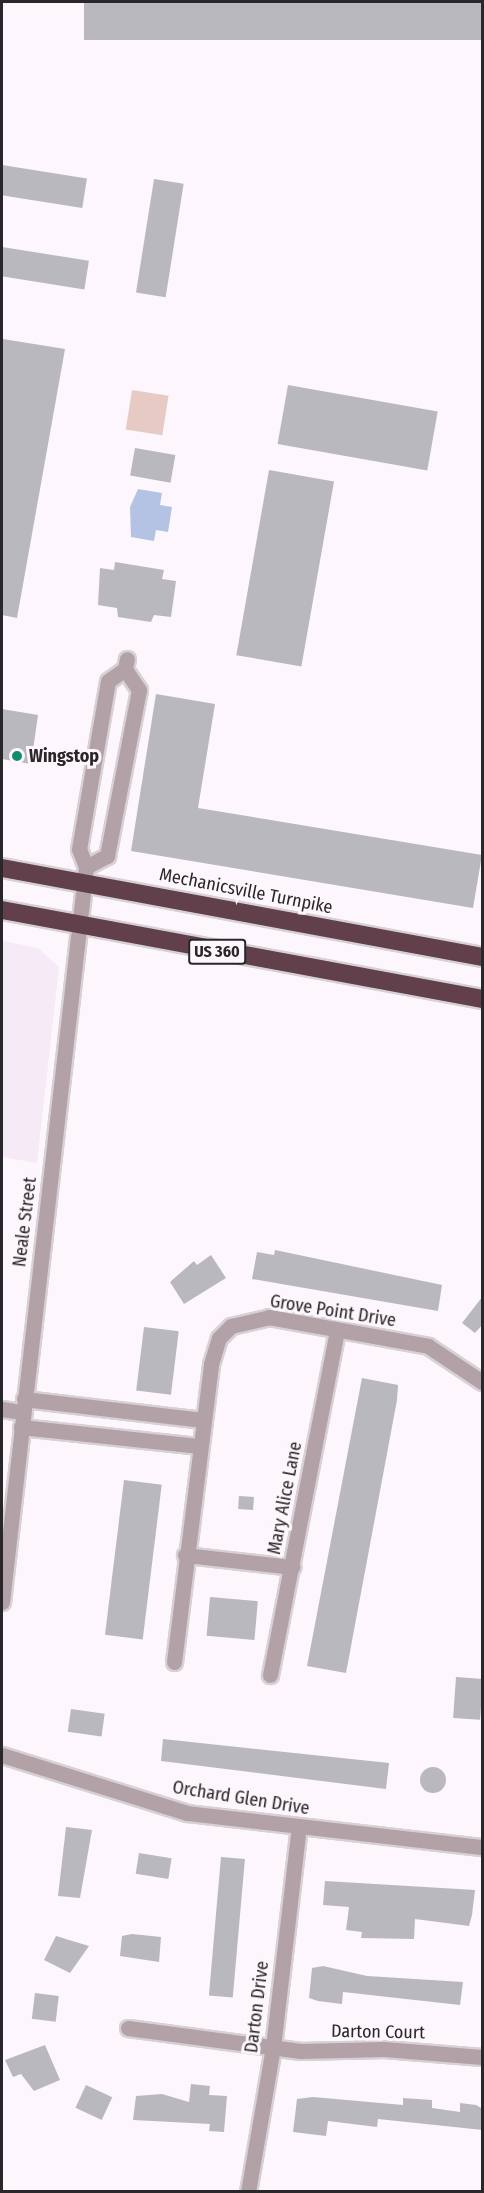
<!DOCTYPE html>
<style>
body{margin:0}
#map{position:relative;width:484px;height:2193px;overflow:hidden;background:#fdf6fc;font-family:"Fira Sans Condensed",sans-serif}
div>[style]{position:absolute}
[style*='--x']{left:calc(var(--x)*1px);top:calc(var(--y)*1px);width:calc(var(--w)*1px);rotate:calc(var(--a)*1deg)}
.built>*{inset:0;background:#f6eaf6}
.green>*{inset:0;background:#e8cac5;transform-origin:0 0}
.water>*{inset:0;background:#b4c3e3}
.building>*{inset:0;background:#b9b8bf;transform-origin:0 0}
.round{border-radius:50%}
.roads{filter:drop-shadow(2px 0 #d7d1d6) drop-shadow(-2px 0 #d7d1d6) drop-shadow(0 2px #d7d1d6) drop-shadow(0 -2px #d7d1d6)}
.street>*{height:15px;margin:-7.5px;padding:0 7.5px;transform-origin:7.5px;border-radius:7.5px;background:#b2a1a6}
.highway>*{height:18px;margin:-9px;padding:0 9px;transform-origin:9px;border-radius:9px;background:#61404b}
.dots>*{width:16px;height:16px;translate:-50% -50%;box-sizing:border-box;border:3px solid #fdf6fc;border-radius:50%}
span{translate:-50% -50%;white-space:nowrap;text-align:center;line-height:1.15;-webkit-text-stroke:6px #fdf6fc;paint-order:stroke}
.shield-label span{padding:2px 4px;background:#fdf6fc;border:2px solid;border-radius:4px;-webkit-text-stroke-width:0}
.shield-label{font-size:16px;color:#292729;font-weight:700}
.poi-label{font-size:18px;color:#292729;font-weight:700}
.left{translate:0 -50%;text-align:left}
.street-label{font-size:18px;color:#292729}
.frame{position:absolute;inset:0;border:3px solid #292729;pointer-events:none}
</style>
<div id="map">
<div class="built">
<i style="clip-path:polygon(2px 941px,38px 948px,59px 967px,37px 1163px,2px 1157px)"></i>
</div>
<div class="green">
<i style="left:132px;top:390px;width:37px;height:40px;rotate:9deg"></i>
</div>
<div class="water">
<i style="clip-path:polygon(138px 489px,162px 493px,160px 505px,172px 507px,168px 532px,156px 530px,154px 541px,131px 537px,130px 507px)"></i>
</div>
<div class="building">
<i style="left:154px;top:2px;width:15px;height:14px"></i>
<i style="left:483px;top:3px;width:37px;height:399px;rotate:90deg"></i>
<i style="left:2px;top:165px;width:86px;height:30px;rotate:9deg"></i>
<i style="left:154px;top:179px;width:30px;height:115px;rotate:9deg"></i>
<i style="left:2px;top:247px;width:88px;height:29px;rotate:9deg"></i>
<i style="clip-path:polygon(3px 339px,65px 349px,17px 618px,2px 615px)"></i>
<i style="left:288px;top:385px;width:152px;height:60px;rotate:10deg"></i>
<i style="left:135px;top:448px;width:41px;height:28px;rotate:10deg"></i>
<i style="left:269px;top:470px;width:66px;height:188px;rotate:10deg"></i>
<i style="clip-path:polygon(115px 562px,164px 570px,162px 579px,176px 581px,171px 617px,154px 615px,151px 622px,118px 617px,117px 608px,98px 605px,100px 568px,114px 570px)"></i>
<i style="clip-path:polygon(156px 694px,215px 704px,198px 808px,482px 855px,473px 908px,131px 851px)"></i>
<i style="clip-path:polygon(2px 709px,38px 715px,31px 764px,2px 759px)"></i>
<i style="clip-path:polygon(275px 1250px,442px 1285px,438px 1311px,252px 1279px,257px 1252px,274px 1255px)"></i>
<i style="clip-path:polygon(211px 1255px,226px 1278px,184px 1304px,170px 1282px,194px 1261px,197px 1265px)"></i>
<i style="clip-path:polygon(483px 1296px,483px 1324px,475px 1333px,462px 1323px)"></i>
<i style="left:144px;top:1327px;width:35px;height:64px;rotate:7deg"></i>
<i style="clip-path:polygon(362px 1378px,398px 1385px,397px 1400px,346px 1673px,307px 1666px)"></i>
<i style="left:124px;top:1480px;width:38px;height:156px;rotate:7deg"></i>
<i style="left:239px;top:1496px;width:15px;height:13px;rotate:4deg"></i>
<i style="left:210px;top:1597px;width:48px;height:39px;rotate:5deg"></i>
<i style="left:456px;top:1677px;width:27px;height:41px;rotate:4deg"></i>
<i style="left:71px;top:1709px;width:34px;height:23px;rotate:8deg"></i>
<i style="clip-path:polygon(163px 1739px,389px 1763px,386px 1789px,161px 1761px)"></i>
<i class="round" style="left:420px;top:1767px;width:26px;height:26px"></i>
<i style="clip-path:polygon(66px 1827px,92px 1830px,80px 1898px,58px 1896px)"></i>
<i style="left:139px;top:1853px;width:33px;height:21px;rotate:9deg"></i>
<i style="left:221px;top:1857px;width:24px;height:139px;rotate:5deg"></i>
<i style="clip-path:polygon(325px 1881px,475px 1890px,472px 1915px,469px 1926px,415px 1919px,414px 1939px,361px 1938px,362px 1932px,346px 1930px,349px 1907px,323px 1905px)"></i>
<i style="clip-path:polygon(132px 1934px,161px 1937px,159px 1962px,120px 1956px,122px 1936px)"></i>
<i style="clip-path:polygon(56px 1936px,89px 1946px,70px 1973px,44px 1960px)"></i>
<i style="clip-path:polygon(323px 1966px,367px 1976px,463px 1982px,460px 2005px,343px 1992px,342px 2004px,318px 2001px,309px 1998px,312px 1968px)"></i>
<i style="left:35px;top:1993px;width:24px;height:26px;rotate:7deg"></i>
<i style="clip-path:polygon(45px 2045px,60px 2080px,34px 2091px,21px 2074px,13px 2077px,5px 2060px)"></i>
<i style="clip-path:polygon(191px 2084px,210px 2086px,209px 2095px,227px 2096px,224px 2132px,209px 2131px,210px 2124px,133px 2120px,136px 2096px,162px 2094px,189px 2102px)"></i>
<i style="left:86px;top:2085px;width:29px;height:25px;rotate:25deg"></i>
<i style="clip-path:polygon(313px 2097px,403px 2105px,403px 2098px,432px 2100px,432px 2108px,460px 2112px,460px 2103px,476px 2105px,483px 2109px,483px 2130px,378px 2119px,377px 2127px,328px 2121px,326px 2136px,293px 2132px,297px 2099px)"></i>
</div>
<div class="roads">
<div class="street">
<i style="--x:86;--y:867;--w:24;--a:-28"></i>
<i style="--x:107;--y:856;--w:169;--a:-79.1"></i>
<i style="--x:139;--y:690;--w:25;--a:-124"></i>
<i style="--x:24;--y:1399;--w:180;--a:6.7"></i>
<i style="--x:2;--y:1409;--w:20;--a:9"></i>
<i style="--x:21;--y:1427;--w:180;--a:6.1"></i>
<i style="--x:185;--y:1555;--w:108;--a:6.4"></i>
<i style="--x:2;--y:1602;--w:740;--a:-83.48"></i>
<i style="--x:86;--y:867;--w:19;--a:-111"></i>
<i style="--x:79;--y:849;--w:170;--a:-80.2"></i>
<i style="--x:108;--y:681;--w:21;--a:-35"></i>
<i style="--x:125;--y:669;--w:10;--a:-79"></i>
<i style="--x:174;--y:1662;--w:300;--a:-82.9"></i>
<i style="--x:211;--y:1364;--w:27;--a:-73"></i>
<i style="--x:219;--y:1338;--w:17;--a:-45"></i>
<i style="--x:231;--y:1326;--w:39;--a:-13"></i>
<i style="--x:269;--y:1317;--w:162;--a:10.3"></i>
<i style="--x:428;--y:1346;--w:65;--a:33.7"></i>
<i style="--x:270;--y:1675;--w:351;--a:-79"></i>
<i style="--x:2;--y:1755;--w:194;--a:17.4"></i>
<i style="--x:187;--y:1813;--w:297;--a:6.6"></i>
<i style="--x:128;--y:2028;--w:174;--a:7.6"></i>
<i style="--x:300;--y:2051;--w:84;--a:-1.4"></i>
<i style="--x:384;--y:2049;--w:98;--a:4.7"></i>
<i style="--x:248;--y:2192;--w:147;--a:-80.2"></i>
<i style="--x:273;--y:2047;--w:222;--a:-83.3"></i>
</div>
<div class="highway">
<i style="--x:2;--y:868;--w:488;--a:10.5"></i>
<i style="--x:2;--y:910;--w:488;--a:10.5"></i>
</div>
</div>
<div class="dots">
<i style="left:17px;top:756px;background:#118c6f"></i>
</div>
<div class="shield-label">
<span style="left:217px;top:952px">US 360</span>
</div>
<div class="poi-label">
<span class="left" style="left:29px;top:756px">Wingstop</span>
</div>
<div class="street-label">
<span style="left:246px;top:891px;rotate:11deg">Mechanicsville Turnpike</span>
<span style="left:25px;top:1222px;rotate:-83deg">Neale Street</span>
<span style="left:333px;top:1311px;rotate:9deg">Grove Point Drive</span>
<span style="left:285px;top:1498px;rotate:-79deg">Mary Alice Lane</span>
<span style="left:241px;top:1798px;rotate:9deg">Orchard Glen Drive</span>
<span style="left:257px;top:2007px;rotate:-83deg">Darton Drive</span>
<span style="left:378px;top:2032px;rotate:1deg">Darton Court</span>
</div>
<div class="frame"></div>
</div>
